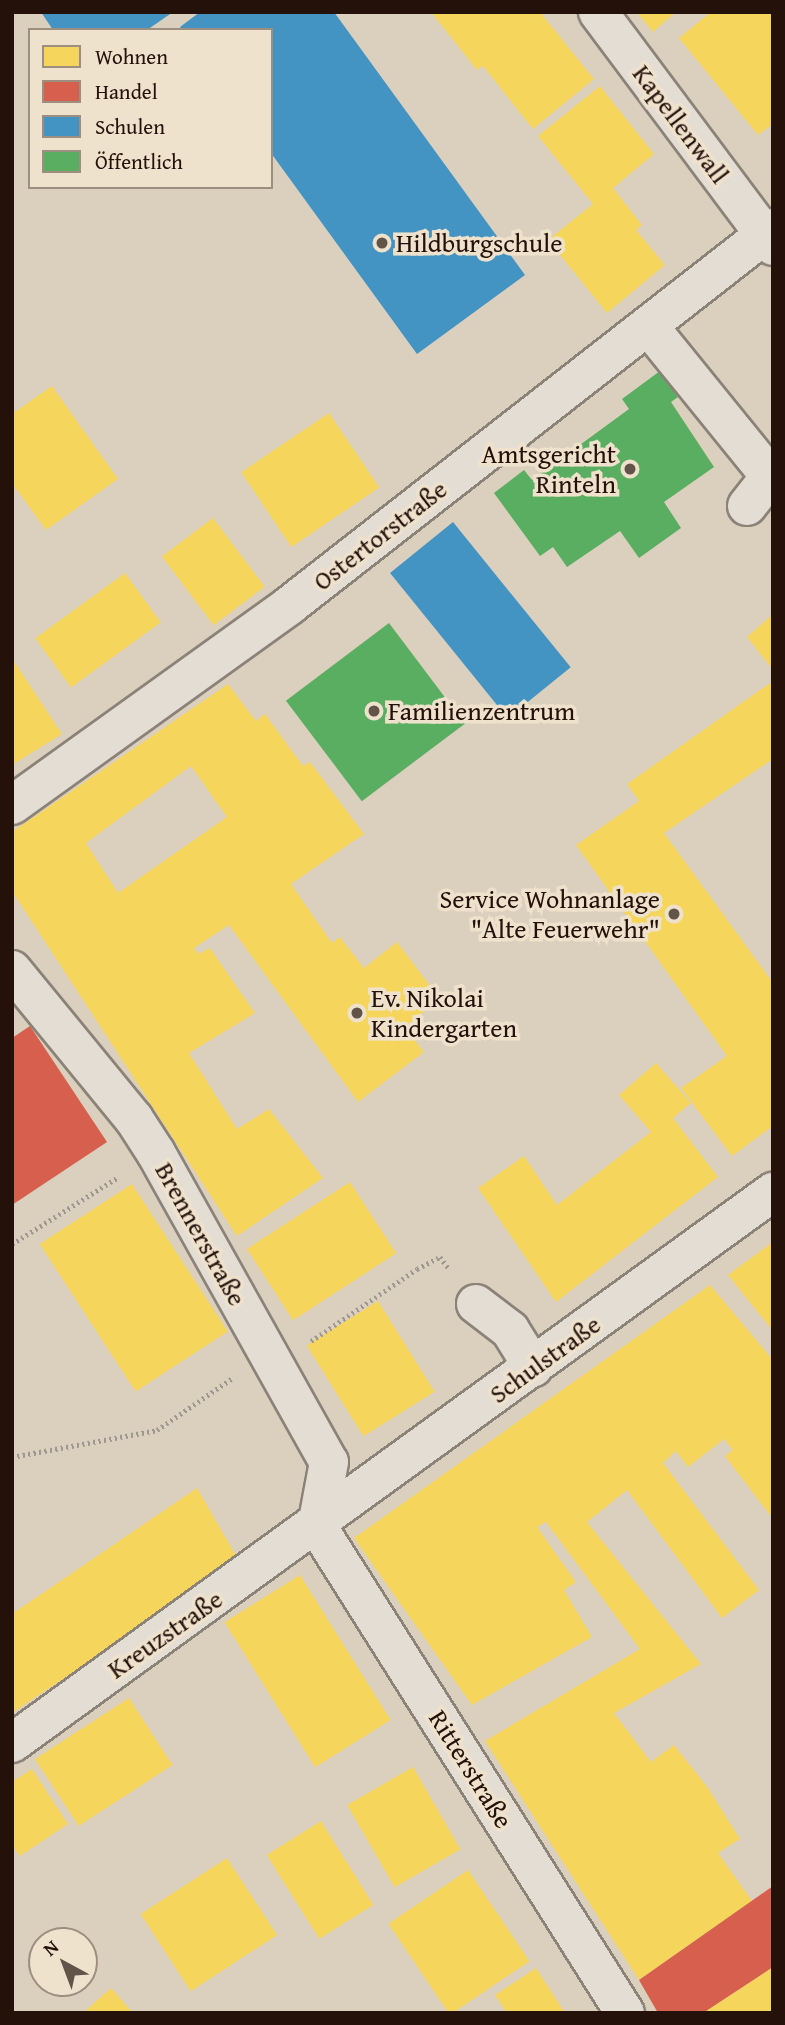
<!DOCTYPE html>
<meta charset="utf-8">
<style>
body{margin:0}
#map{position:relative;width:785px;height:2025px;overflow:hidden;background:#dbcfbe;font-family:"Gentium Book Plus",serif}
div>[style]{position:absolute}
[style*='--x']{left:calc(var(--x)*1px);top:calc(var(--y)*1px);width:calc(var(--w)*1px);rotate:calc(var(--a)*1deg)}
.homes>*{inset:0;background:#f6d55c;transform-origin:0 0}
.shops>*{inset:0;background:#d6604d}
.schools>*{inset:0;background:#4393c3;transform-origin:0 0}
.public>*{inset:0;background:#5aae61;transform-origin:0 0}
.path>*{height:4.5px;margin-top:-2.25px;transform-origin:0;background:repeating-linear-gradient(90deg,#9e9891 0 2px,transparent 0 5.5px)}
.roads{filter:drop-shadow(2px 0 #8b8278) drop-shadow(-2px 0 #8b8278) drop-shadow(0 2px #8b8278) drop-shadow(0 -2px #8b8278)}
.minor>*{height:38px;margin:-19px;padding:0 19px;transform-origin:19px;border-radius:19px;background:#e3ddd4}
.dots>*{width:19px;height:19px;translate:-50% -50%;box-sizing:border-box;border:4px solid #efe2cd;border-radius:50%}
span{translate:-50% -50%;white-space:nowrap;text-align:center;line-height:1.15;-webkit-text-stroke:7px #efe2cd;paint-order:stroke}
.street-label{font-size:26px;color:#23110a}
.poi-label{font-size:26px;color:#23110a}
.left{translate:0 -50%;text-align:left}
.right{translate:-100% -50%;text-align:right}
.frame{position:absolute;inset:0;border:14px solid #23110a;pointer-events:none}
.legend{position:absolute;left:28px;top:28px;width:245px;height:161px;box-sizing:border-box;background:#efe2cd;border:2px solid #9d8e7f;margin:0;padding:9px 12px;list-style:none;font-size:21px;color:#23110a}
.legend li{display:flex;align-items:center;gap:14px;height:35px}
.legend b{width:35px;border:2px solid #9d8e7f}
.north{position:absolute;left:28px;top:1927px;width:70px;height:70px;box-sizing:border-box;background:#efe2cd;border:2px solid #9d8e7f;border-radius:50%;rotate:319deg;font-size:19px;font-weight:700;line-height:28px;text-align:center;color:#23110a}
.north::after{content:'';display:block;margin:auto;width:24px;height:32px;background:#635449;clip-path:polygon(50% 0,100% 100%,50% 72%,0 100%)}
</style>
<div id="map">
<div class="homes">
<i style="clip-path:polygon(431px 12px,540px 12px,594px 79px,533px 129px,483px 66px,477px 70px)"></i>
<i style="clip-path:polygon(643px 12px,676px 12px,653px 32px,639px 15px)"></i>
<i style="clip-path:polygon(711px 12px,773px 12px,773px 124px,758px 135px,679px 38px)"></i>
<i style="clip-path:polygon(600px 86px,654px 154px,613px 188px,642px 225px,636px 230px,665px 265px,607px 313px,548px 240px,593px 204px,538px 136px)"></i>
<i style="clip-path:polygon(52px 386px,118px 479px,46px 530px,12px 483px,12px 414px)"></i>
<i style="left:329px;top:413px;width:90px;height:106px;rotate:56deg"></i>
<i style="left:213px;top:518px;width:86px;height:64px;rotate:53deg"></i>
<i style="left:125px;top:573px;width:61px;height:111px;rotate:54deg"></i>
<i style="clip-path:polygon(773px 614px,773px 670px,747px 637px)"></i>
<i style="clip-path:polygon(12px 658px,62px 734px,12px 765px)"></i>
<i style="clip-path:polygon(773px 681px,773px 759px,664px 833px,773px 983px,773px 1126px,732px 1156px,681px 1088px,727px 1056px,576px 845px,639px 801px,627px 784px)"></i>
<i style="clip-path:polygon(evenodd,228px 684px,256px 721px,265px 714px,303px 766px,310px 762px,364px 834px,291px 884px,332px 943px,340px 937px,364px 968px,397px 942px,440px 999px,404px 1027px,424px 1052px,358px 1102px,229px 925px,194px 948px,198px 954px,210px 948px,255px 1013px,189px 1053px,237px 1129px,269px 1109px,323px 1178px,237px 1236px,12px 891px,12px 832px,228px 684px,191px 766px,227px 817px,118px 893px,86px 843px,191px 766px)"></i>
<i style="clip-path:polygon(656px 1063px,691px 1103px,673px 1118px,718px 1177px,556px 1302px,478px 1188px,524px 1156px,557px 1205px,651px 1132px,619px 1095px)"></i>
<i style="left:350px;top:1182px;width:85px;height:123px;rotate:57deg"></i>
<i style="left:132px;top:1184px;width:176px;height:110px;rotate:57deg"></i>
<i style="clip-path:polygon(773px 1242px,773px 1331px,728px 1275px)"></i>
<i style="clip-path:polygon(710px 1285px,773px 1360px,773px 1519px,725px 1456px,733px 1450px,724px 1439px,688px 1467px,676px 1451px,663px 1463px,759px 1590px,722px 1618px,627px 1490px,587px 1522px,701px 1664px,614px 1713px,651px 1762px,674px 1745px,708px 1788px,740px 1839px,718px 1853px,752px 1901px,639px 1980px,485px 1741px,640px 1649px,546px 1522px,537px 1527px,576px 1582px,564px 1590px,592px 1637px,472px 1705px,354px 1538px)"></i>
<i style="left:378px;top:1301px;width:107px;height:84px;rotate:58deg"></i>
<i style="clip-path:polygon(197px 1488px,239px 1561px,12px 1713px,12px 1614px)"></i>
<i style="left:300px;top:1575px;width:171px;height:89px;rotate:58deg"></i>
<i style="left:129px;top:1698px;width:80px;height:112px;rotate:57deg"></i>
<i style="left:413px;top:1767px;width:95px;height:76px;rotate:60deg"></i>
<i style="clip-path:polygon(32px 1769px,68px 1824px,20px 1856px,12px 1845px,12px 1782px)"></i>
<i style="left:321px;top:1821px;width:99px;height:64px;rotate:58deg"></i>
<i style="left:227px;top:1858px;width:92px;height:103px;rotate:57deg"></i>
<i style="left:468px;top:1870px;width:110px;height:96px;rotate:56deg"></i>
<i style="clip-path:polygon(773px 1967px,773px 2013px,703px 2013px)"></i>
<i style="clip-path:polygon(536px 1968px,565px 2013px,507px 2013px,495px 1995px)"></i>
<i style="clip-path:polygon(111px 1988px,133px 2013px,83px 2013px)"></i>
</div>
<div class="shops">
<i style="clip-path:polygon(30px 1026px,107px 1142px,12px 1205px,12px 1038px)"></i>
<i style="clip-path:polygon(773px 1886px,773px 1967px,703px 2013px,658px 2013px,639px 1980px)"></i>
</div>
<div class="schools">
<i style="clip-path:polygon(41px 12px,173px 12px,147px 30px,53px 30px)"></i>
<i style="clip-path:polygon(200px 12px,334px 12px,525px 275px,417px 354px,271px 153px,271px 30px,182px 30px,180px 27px)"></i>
<i style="left:453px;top:522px;width:187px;height:81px;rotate:51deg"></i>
</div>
<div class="public">
<i style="clip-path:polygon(660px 371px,678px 397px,671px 402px,714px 467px,664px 502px,681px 528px,639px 558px,620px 531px,567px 567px,553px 547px,540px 556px,494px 493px,524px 470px,532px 480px,629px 409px,622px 399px)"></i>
<i style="left:389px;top:623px;width:126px;height:129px;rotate:53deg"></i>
</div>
<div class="path">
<i style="--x:12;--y:1244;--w:124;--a:-32.2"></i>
<i style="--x:311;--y:1341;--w:128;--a:-34.2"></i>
<i style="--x:417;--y:1269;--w:26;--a:-28"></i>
<i style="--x:440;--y:1257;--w:16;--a:52"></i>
<i style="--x:12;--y:1457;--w:147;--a:-10.5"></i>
<i style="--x:157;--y:1430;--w:90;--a:-34.6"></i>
</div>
<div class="roads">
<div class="minor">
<i style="--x:598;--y:12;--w:292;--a:53.2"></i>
<i style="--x:650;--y:328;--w:196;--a:51"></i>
<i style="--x:747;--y:506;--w:37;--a:-52"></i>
<i style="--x:12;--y:805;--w:342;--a:-35.7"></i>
<i style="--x:290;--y:605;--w:613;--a:-37.97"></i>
<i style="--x:12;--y:970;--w:193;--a:50.7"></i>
<i style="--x:134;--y:1119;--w:40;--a:57.1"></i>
<i style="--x:156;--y:1153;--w:354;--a:60.8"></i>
<i style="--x:329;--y:1462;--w:65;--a:100.6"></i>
<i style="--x:476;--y:1304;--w:43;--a:37.4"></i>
<i style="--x:510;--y:1330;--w:44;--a:58.1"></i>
<i style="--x:317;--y:1526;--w:576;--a:57.69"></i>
<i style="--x:12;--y:1743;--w:940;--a:-35.91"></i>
</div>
</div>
<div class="dots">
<i style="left:382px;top:243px;background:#635449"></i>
<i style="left:630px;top:469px;background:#635449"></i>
<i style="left:374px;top:711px;background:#635449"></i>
<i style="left:674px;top:914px;background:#635449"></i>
<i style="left:357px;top:1013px;background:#635449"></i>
</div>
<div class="street-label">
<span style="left:681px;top:124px;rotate:53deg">Kapellenwall</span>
<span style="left:380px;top:535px;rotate:-38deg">Ostertorstraße</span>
<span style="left:201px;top:1234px;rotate:61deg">Brennerstraße</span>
<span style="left:545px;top:1359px;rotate:-36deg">Schulstraße</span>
<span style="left:165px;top:1634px;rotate:-35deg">Kreuzstraße</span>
<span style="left:471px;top:1769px;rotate:58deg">Ritterstraße</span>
</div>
<div class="poi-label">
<span class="left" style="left:396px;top:243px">Hildburgschule</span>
<span class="right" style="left:616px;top:469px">Amtsgericht<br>Rinteln</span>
<span class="left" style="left:388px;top:711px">Familienzentrum</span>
<span class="right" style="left:660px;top:914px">Service Wohnanlage<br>"Alte Feuerwehr"</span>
<span class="left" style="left:371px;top:1013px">Ev. Nikolai<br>Kindergarten</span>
</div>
<div class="frame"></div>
<ul class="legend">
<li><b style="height:19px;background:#f6d55c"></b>Wohnen</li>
<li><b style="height:19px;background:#d6604d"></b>Handel</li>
<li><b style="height:19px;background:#4393c3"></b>Schulen</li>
<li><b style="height:19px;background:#5aae61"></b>Öffentlich</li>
</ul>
<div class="north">N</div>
</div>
